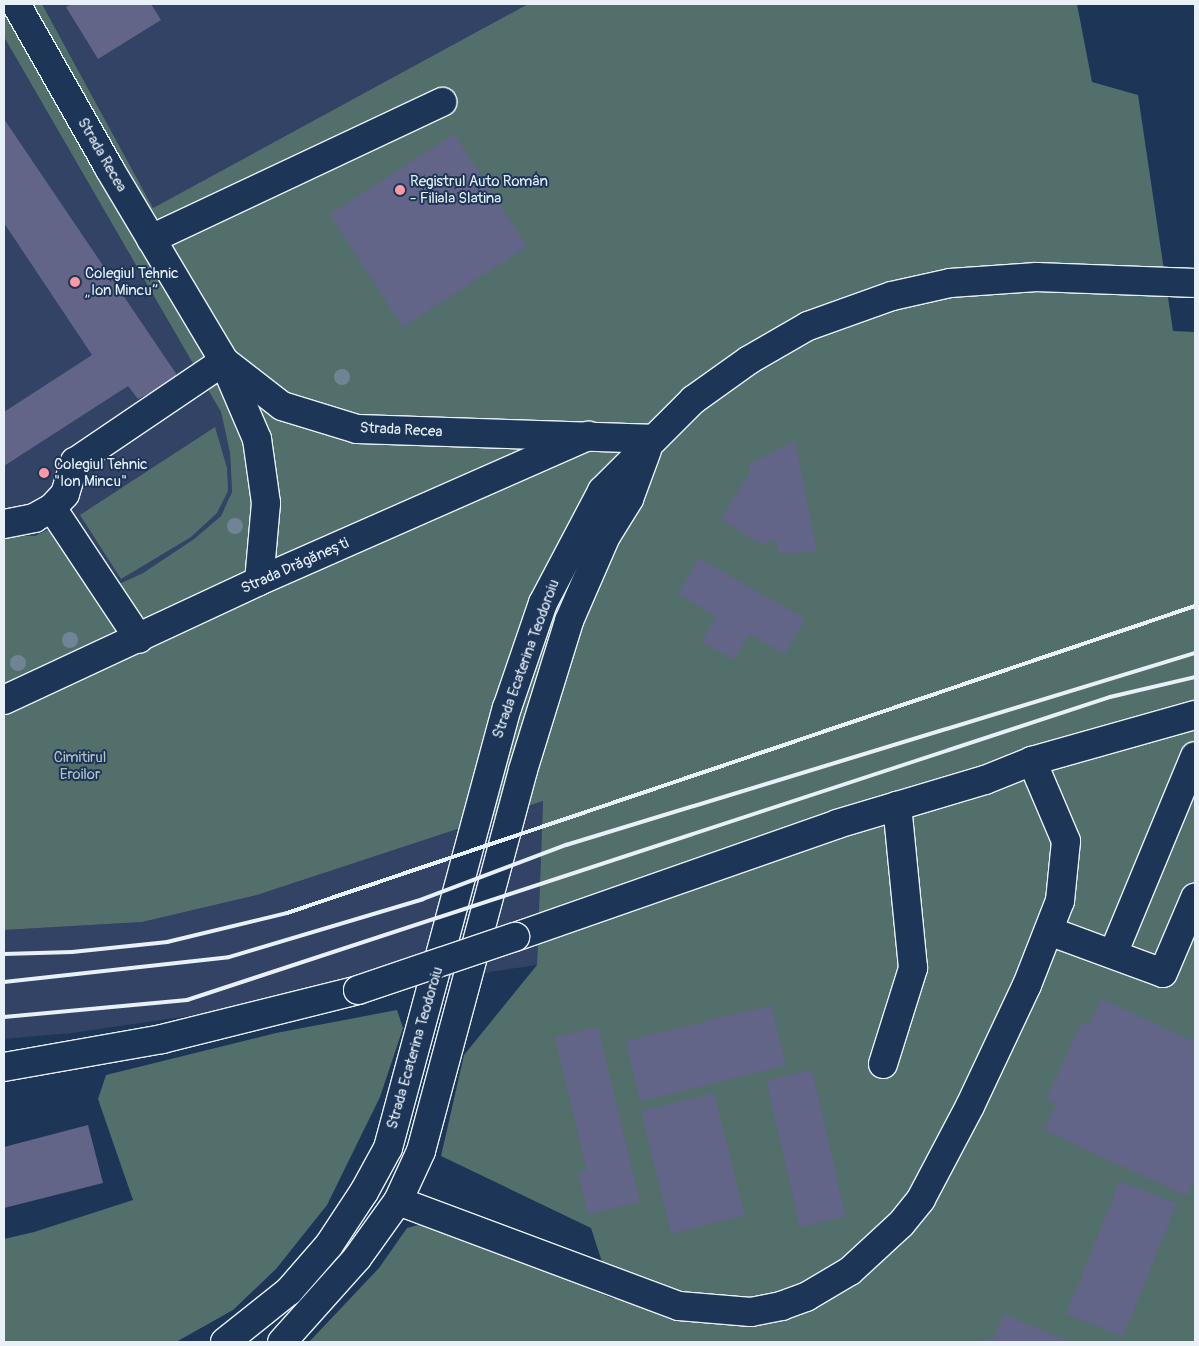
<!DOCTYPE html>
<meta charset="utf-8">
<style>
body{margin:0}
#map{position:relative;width:1199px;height:1346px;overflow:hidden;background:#1d3557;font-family:Pangolin,sans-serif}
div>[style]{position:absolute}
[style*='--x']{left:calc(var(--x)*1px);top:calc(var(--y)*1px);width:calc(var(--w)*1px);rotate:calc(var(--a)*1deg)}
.built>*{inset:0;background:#324366}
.green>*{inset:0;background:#536f6c}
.building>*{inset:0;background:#626488;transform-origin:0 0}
.roads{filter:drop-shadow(1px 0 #e8f1f8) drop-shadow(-1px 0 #e8f1f8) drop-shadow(0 1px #e8f1f8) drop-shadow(0 -1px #e8f1f8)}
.minor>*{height:28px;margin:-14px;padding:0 14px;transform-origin:14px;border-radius:14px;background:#1d3557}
.major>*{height:28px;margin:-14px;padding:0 14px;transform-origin:14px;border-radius:14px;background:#1d3557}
.rail>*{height:4px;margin:-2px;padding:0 2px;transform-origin:2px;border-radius:2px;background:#e8f1f8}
.bridges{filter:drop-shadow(1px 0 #e8f1f8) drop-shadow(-1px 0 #e8f1f8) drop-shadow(0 1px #e8f1f8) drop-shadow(0 -1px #e8f1f8)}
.minor-bridge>*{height:28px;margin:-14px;padding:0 14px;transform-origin:14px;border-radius:14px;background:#1d3557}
.trees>*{width:16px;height:16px;margin:-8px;border-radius:50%;background:#708495}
.dots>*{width:14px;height:14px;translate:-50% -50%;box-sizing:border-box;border:2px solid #1d3557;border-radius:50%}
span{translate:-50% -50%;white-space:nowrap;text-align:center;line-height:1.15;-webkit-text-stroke:4px #1d3557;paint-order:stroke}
.street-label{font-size:15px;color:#e8f1f8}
.poi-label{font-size:15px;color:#e8f1f8}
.left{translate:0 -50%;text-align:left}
.park-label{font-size:15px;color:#b4c4c7}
.frame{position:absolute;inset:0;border:5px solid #e8f1f8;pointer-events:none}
</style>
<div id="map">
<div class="built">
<i style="clip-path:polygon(42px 4px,528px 4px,153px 208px)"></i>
<i style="clip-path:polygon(4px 37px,221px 412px,230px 453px,232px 493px,221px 516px,194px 539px,143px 573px,4px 637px)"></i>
<i style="clip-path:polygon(543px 801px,537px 965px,72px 1033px,4px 1039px,4px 930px,142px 922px,257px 895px)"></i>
</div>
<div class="green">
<i style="clip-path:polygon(4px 4px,42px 4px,153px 208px,528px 4px,1077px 4px,1092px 82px,1138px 95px,1173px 331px,1195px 332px,1195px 1342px,309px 1342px,379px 1268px,407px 1228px,429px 1222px,614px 1299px,591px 1228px,441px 1156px,464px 1055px,537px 965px,543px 801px,257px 895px,142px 922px,4px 930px,4px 535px,35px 536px,56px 526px,97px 594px,143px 573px,194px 539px,221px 516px,232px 492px,230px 453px,221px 412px,4px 37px)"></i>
<i style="clip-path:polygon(215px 427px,227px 468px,228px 491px,217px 513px,191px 537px,121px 579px,80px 515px)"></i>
<i style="clip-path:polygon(397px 1010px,403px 1028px,380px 1097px,327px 1205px,276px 1269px,233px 1310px,176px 1342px,4px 1342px,4px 1239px,34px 1232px,133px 1200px,98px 1099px,106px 1075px,276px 1033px)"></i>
</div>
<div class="building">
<i style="clip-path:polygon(72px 4px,151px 4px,161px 20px,98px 59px,66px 7px)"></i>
<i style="clip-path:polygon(4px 119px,179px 378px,138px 399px,128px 386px,4px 466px,4px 412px,92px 355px,4px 223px)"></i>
<i style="left:454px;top:134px;width:134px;height:148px;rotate:57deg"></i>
<i style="clip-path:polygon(795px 441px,817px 552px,779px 553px,775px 539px,763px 545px,721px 519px,750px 472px,748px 465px)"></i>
<i style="clip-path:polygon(699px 558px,805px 619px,785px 654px,749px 634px,734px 660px,702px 642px,716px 616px,678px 594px)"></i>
<i style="clip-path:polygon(1101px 999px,1195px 1042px,1195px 1178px,1187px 1196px,1044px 1130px,1056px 1104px,1046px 1099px,1082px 1022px,1089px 1025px)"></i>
<i style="left:771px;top:1005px;width:62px;height:150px;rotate:76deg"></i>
<i style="clip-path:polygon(598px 1027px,640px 1202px,588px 1214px,578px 1173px,587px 1171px,555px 1037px)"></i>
<i style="left:812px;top:1070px;width:150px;height:47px;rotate:77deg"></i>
<i style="left:714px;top:1093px;width:126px;height:75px;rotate:76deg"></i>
<i style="clip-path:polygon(88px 1125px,103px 1183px,4px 1208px,4px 1147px)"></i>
<i style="left:1120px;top:1181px;width:61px;height:143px;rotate:22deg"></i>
<i style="clip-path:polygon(1004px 1314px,1069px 1342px,982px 1342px,984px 1338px,992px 1341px)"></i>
</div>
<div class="roads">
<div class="minor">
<i style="--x:151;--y:239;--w:322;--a:-25.2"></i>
<i style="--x:52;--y:508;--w:19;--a:-47"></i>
<i style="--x:65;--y:494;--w:34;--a:-73"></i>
<i style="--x:75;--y:462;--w:180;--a:-34.1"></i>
<i style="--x:4;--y:524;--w:31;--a:-11"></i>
<i style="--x:34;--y:518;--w:21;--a:-29"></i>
<i style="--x:52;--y:508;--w:157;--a:56.4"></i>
<i style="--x:4;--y:700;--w:281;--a:-25"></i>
<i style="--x:259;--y:581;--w:360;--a:-23.8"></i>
<i style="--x:1049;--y:931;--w:121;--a:20.2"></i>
<i style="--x:1163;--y:973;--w:82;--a:-66.9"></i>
<i style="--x:515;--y:937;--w:341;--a:-19.3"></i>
<i style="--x:837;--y:824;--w:154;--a:-16.6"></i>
<i style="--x:985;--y:780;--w:51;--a:-22"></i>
<i style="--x:1032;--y:761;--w:169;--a:-15.8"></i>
<i style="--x:1113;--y:954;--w:214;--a:-67.5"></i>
<i style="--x:883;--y:1064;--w:101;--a:-72.6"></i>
<i style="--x:913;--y:968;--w:163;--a:-95.6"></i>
<i style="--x:4;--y:1067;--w:160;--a:-10"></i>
<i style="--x:162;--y:1039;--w:202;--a:-14"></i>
<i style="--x:398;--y:1201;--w:300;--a:20.5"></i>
<i style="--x:679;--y:1306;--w:72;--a:4.8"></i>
<i style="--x:751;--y:1312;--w:31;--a:-11"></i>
<i style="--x:781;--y:1306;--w:27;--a:-20"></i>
<i style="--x:806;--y:1297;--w:51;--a:-30.6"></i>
<i style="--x:850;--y:1271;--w:69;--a:-42.7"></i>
<i style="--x:901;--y:1224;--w:32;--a:-51"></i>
<i style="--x:921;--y:1199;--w:105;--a:-62.2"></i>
<i style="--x:970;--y:1106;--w:134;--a:-64.8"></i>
<i style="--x:1027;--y:985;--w:90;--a:-68.6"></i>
<i style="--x:1060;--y:901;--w:60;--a:-84.3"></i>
<i style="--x:1066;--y:841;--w:87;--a:-113"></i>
</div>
<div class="major">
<i style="--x:16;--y:4;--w:189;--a:60.4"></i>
<i style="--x:109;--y:168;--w:225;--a:59.2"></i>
<i style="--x:224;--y:361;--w:73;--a:37.8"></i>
<i style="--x:282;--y:406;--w:78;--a:17"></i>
<i style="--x:357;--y:429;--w:294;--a:1.9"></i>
<i style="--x:224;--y:362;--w:84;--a:66.8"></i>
<i style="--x:257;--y:439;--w:65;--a:82"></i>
<i style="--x:266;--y:503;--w:78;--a:95.1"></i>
<i style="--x:225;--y:1342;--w:82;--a:-38.6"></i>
<i style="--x:289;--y:1291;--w:61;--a:-49"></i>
<i style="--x:329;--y:1245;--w:64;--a:-56.6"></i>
<i style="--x:364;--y:1192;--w:50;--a:-61.4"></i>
<i style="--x:388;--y:1148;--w:456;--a:-74.9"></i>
<i style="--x:507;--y:708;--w:111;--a:-71.1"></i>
<i style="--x:543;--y:603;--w:127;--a:-62.2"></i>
<i style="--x:602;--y:491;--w:129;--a:-45"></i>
<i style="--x:693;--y:400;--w:69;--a:-35.5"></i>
<i style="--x:749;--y:360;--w:68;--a:-30"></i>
<i style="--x:808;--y:326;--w:89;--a:-19.7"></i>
<i style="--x:892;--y:296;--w:59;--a:-12.6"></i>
<i style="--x:950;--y:283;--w:87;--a:-3.9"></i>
<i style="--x:1037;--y:277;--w:158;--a:2.2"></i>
<i style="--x:282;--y:1342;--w:113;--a:-48.2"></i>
<i style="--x:357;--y:1258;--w:70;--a:-54.3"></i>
<i style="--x:398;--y:1201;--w:55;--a:-65.3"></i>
<i style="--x:421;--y:1151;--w:394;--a:-75"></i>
<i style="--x:523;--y:770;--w:156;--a:-72.8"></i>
<i style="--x:569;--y:621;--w:93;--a:-66.5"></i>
<i style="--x:606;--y:536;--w:44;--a:-58.1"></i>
<i style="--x:629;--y:499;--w:52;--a:-69.8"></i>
</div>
</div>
<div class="rail">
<i style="--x:4;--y:954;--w:68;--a:-1.7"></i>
<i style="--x:72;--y:952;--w:96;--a:-6"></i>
<i style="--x:167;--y:942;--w:123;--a:-13.6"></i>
<i style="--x:287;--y:913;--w:958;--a:-18.68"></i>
<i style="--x:4;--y:982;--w:226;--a:-6.3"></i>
<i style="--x:229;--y:957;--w:202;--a:-16.6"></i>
<i style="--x:423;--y:899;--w:153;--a:-20.7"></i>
<i style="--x:566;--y:845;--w:658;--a:-16.97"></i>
<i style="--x:4;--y:1017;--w:184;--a:-5.3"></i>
<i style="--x:187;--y:1000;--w:971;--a:-18.17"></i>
<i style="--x:1110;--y:697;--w:87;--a:-13.2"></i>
</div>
<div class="bridges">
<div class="minor-bridge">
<i style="--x:358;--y:990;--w:166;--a:-18.7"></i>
</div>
</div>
<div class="trees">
<i style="left:342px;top:377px"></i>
<i style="left:235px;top:526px"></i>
<i style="left:70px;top:640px"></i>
<i style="left:18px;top:663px"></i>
</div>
<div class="dots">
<i style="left:400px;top:190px;background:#ff9aa2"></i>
<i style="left:75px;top:282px;background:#ff9aa2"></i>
<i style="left:44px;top:473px;background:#ff9aa2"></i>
</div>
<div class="street-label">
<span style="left:102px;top:155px;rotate:60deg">Strada Recea</span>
<span style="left:401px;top:430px;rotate:3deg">Strada Recea</span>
<span style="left:295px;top:566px;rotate:-24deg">Strada Drăgănești</span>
<span style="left:526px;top:659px;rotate:-70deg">Strada Ecaterina Teodoroiu</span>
<span style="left:415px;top:1048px;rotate:-74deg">Strada Ecaterina Teodoroiu</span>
</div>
<div class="poi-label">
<span class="left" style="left:410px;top:190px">Registrul Auto Român<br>- Filiala Slatina</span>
<span class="left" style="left:85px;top:282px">Colegiul Tehnic<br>„Ion Mincu”</span>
<span class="left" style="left:54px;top:473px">Colegiul Tehnic<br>"Ion Mincu"</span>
</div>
<div class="park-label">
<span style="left:80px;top:766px">Cimitirul<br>Eroilor</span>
</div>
<div class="frame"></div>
</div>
